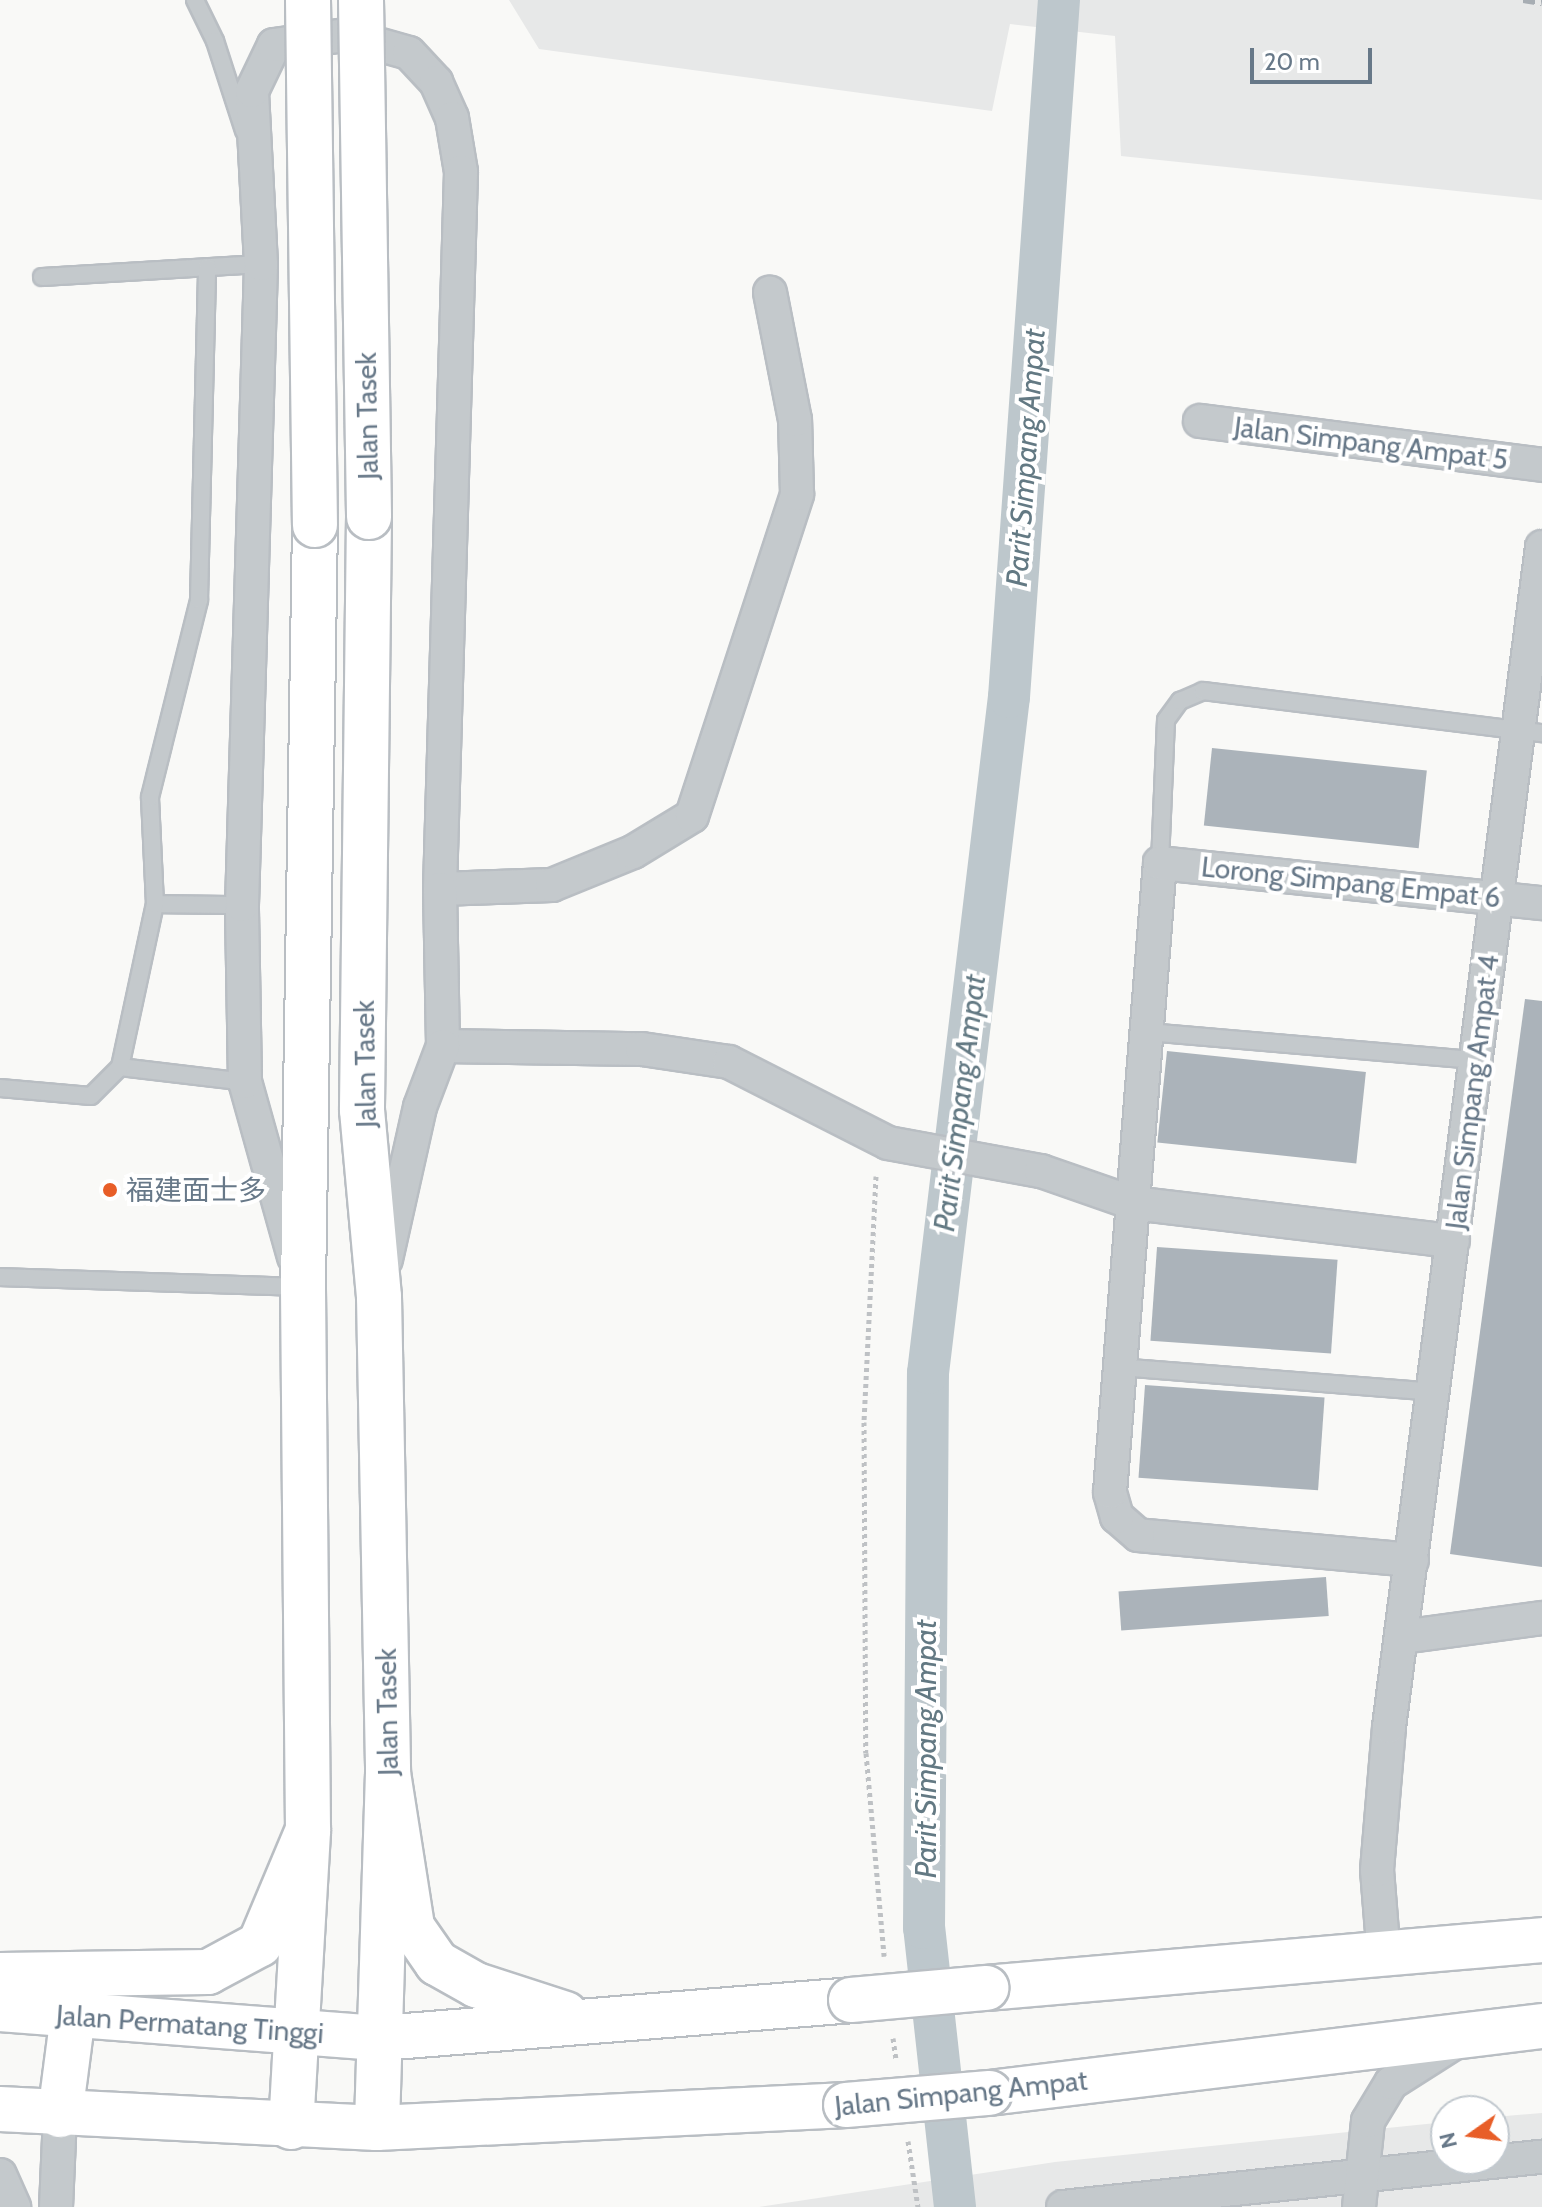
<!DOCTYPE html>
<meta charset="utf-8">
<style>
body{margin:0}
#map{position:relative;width:1542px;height:2207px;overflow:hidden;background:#f9f9f7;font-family:Cabin,"Noto Sans SC",sans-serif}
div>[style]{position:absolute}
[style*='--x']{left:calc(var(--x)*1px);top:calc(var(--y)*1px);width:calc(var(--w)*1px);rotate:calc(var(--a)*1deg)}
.built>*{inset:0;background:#e7e8e8}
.canal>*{height:42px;margin:-21px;padding:0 21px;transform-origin:21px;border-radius:21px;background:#bdc7cc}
.building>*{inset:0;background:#abb3ba;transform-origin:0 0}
.path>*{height:5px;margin-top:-2.5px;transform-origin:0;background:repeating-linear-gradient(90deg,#bec1c4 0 4px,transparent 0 8px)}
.roads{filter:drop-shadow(2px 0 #b9bec3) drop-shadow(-2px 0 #b9bec3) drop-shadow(0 2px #b9bec3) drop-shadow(0 -2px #b9bec3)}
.lane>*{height:16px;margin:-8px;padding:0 8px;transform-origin:8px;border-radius:8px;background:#c4c9cc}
.street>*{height:32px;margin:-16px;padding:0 16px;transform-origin:16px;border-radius:16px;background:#c4c9cc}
.secondary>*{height:44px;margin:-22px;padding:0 22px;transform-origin:22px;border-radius:22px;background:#fff}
.highway>*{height:44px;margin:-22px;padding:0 22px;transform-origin:22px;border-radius:22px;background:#fff}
.rail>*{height:6px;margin-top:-3px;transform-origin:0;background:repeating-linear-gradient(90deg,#a7adb3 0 12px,transparent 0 18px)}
.bridges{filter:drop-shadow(2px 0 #b9bec3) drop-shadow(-2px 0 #b9bec3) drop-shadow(0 2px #b9bec3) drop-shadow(0 -2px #b9bec3)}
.secondary-bridge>*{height:44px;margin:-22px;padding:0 22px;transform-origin:22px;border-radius:22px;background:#fff}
.highway-bridge>*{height:44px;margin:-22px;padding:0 22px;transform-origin:22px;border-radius:22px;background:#fff}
.dots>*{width:22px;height:22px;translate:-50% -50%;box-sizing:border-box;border:4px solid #fff;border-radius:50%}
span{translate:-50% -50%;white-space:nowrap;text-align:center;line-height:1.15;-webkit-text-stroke:8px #fff;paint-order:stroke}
.street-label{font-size:28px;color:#677888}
.poi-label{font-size:28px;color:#677888}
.left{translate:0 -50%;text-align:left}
.water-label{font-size:30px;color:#637983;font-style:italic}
.north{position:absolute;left:1430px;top:2095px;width:80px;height:80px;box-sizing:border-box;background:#fff;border:2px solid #c2c9cf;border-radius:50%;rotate:256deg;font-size:22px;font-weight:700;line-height:32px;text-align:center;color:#677888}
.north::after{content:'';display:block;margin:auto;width:28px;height:36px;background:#e85e28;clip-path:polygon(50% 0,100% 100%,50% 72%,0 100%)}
.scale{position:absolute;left:1250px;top:48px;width:122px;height:36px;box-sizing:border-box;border:4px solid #677888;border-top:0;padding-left:10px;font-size:24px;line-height:28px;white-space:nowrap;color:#677888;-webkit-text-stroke:6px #fff;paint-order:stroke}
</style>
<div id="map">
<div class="built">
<i style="clip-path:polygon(509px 0,1542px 0,1542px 200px,1121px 156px,1115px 36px,1010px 24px,992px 111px,539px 49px)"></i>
<i style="clip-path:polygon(1542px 2113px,1542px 2207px,759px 2207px,1055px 2162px,1446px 2122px,1446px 2159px,1494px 2159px,1494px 2117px)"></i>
</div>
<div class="canal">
<i style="--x:955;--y:2207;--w:281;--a:-96.3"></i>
<i style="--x:924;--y:1928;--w:555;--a:-89.59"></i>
<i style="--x:928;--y:1373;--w:681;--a:-83.17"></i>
<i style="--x:1009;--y:697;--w:699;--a:-85.9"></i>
</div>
<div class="building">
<i style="left:1212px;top:748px;width:216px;height:78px;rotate:6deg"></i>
<i style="clip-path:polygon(1525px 999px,1542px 1001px,1542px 1567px,1450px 1554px)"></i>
<i style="left:1167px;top:1051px;width:200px;height:92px;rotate:6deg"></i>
<i style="left:1157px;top:1247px;width:181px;height:94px;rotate:4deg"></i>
<i style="left:1145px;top:1385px;width:180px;height:93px;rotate:4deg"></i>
<i style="left:1326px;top:1577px;width:39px;height:208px;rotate:86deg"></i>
</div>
<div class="path">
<i style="--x:876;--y:1176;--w:246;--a:92.8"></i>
<i style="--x:864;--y:1422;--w:331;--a:89.7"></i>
<i style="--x:866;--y:1753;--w:204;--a:84.9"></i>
<i style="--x:893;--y:2038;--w:22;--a:82"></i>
<i style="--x:908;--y:2141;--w:67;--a:81.4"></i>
</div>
<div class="roads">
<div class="lane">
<i style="--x:195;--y:0;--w:46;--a:64"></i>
<i style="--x:215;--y:41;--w:95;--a:72.1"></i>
<i style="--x:42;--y:277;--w:219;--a:-3.4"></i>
<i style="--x:1160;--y:863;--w:143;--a:-87.6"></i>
<i style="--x:1166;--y:720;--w:24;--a:-54"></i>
<i style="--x:1180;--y:701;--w:25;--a:-23"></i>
<i style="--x:1203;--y:691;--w:342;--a:7.1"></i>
<i style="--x:155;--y:904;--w:87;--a:0.7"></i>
<i style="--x:1147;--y:1032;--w:330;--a:4.9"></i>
<i style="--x:120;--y:1067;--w:126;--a:6.8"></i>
<i style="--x:0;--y:1088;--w:91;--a:5"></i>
<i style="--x:91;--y:1096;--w:41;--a:-45"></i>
<i style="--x:120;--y:1067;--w:167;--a:-77.9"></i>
<i style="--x:155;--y:904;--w:107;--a:-92.7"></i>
<i style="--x:150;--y:797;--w:203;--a:-76"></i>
<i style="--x:199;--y:600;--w:333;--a:-88.6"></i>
<i style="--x:0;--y:1277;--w:301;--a:1.9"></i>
<i style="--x:1119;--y:1367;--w:316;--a:4.5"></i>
</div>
<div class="street">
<i style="--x:1200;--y:421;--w:345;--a:7.3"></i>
<i style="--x:440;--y:889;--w:112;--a:-2"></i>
<i style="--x:552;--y:885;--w:87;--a:-22.2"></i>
<i style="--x:633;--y:852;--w:69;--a:-31.4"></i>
<i style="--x:692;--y:816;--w:339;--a:-71.9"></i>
<i style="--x:797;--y:494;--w:74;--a:-91.5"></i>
<i style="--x:795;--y:420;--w:130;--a:-101.1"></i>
<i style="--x:443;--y:1046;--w:199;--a:0.9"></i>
<i style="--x:642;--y:1049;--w:88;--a:8.5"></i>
<i style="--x:729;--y:1062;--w:178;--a:27"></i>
<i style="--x:888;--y:1143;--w:156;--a:10.4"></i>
<i style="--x:1041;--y:1171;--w:97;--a:19.2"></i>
<i style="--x:1133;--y:1203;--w:322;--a:6.8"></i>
<i style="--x:294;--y:1257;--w:182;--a:-105.6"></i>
<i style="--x:245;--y:1082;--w:177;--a:-91"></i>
<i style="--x:242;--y:905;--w:641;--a:-88.3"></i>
<i style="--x:261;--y:264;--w:173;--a:-93"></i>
<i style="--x:252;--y:91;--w:51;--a:-64.4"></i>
<i style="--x:274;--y:45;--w:72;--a:-8"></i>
<i style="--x:345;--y:35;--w:66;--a:15.7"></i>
<i style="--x:409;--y:53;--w:40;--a:47"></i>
<i style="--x:436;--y:82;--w:39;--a:66"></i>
<i style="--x:452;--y:118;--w:55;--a:80.5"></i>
<i style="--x:461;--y:172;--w:717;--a:91.68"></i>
<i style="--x:440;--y:889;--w:157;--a:88.9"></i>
<i style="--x:443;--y:1046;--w:65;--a:110.7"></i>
<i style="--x:420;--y:1107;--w:156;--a:102.6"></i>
<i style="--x:1412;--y:1560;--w:275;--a:-174.8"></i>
<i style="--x:1138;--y:1535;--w:28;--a:-139"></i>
<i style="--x:1117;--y:1517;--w:26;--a:-106"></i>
<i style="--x:1110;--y:1492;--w:631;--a:-85.46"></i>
<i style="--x:1160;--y:863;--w:384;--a:6"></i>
<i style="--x:1402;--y:1637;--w:141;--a:-7.7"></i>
<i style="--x:1384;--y:1957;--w:87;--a:-94.6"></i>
<i style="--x:1377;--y:1870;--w:144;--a:-85.2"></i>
<i style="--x:1389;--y:1727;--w:1190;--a:-82.61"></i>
<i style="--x:0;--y:2175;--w:35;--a:66"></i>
<i style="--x:56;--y:2207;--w:92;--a:-87.5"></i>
<i style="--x:1063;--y:2207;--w:482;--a:-6"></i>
<i style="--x:1359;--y:2207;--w:86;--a:-84"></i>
<i style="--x:1368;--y:2121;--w:44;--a:-58.8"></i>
<i style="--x:1391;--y:2083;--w:82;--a:-32.5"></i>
</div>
<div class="secondary">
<i style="--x:369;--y:517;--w:593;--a:90.68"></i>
<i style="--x:362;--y:1110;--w:188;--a:84.8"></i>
<i style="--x:379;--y:1297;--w:476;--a:88.9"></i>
<i style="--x:388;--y:1773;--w:355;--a:91.8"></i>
<i style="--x:291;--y:2127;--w:297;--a:-86.7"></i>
<i style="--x:308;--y:1830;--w:543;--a:-90.53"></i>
<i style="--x:303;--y:1287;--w:762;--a:-89.1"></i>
</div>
<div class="highway">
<i style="--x:388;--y:1773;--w:156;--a:81.1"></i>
<i style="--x:412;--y:1927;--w:44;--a:55.2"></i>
<i style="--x:437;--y:1963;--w:45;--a:29.4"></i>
<i style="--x:476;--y:1985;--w:94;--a:18"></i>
<i style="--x:0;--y:1975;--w:208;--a:-0.8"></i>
<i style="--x:208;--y:1972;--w:59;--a:-28.3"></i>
<i style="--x:260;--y:1944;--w:124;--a:-67.2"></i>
<i style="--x:986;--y:1988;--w:558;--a:-4.93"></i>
<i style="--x:0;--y:2009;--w:382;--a:4.4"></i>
<i style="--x:381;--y:2038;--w:472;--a:-4.6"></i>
<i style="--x:989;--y:2093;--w:557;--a:-6.91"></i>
<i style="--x:0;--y:2109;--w:377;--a:2.9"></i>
<i style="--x:377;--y:2128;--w:470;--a:-2.8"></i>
<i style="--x:60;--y:2115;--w:101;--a:-82.6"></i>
</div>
</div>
<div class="rail">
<i style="--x:1523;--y:0;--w:19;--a:9"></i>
</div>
<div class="bridges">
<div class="secondary-bridge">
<i style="--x:308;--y:0;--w:525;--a:89.24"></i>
<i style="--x:361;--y:0;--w:517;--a:89.11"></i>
</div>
<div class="highway-bridge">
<i style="--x:851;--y:2000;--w:136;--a:-5.1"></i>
<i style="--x:846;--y:2105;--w:144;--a:-4.8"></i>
</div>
</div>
<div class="dots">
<i style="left:110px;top:1190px;background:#e85e28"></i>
</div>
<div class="street-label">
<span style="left:367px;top:416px;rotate:-91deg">Jalan Tasek</span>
<span style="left:1371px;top:443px;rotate:7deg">Jalan Simpang Ampat 5</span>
<span style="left:1351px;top:882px;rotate:6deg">Lorong Simpang Empat 6</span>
<span style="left:365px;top:1064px;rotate:-91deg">Jalan Tasek</span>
<span style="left:1472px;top:1092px;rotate:-83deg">Jalan Simpang Ampat 4</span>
<span style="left:387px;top:1712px;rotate:-91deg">Jalan Tasek</span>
<span style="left:190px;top:2024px;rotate:4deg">Jalan Permatang Tinggi</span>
<span style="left:961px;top:2093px;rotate:-6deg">Jalan Simpang Ampat</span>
</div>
<div class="poi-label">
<span class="left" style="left:126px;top:1190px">福建面士多</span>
</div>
<div class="water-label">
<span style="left:1026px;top:458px;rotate:-86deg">Parit Simpang Ampat</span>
<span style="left:960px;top:1103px;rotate:-83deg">Parit Simpang Ampat</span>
<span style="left:926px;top:1749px;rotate:-90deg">Parit Simpang Ampat</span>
</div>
<div class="north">N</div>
<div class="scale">20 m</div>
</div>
